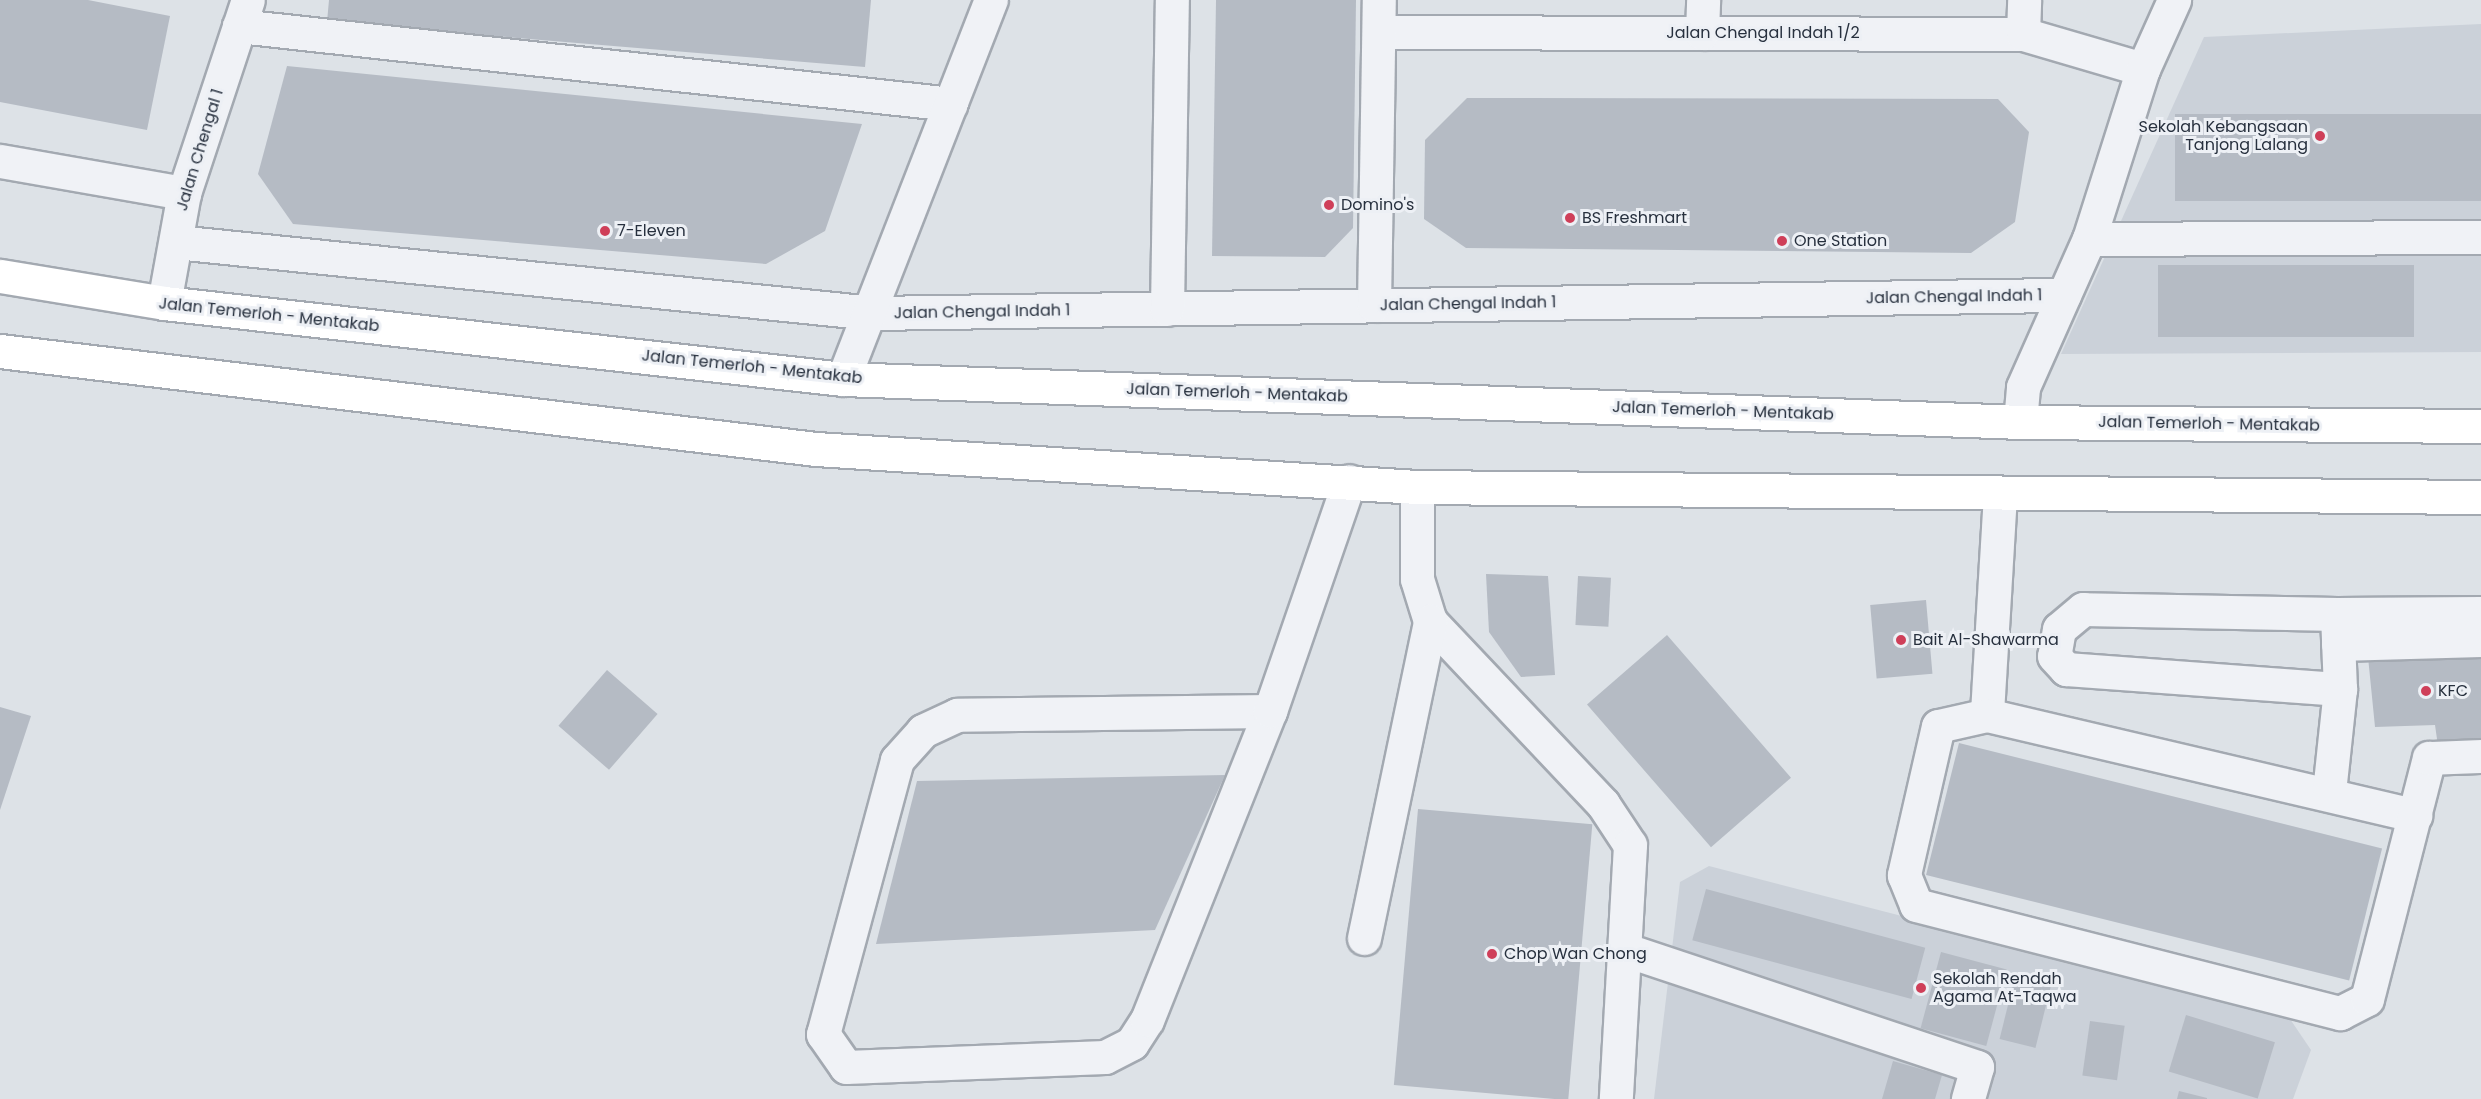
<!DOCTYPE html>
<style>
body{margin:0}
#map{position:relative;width:2481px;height:1099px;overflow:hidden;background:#dde2e7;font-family:Poppins,sans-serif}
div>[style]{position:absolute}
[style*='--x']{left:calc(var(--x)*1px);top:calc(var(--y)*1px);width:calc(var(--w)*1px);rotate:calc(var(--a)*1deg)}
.built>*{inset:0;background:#cbd1d9}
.building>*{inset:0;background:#b5bbc4;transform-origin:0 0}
.roads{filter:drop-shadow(2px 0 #a3a9b1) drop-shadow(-2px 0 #a3a9b1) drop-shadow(0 2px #a3a9b1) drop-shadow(0 -2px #a3a9b1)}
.minor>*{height:33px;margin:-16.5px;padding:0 16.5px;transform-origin:16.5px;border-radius:16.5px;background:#f0f2f6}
.major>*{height:33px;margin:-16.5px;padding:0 16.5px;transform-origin:16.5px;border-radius:16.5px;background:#fff}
.dots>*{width:16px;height:16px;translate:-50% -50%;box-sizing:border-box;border:3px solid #edf0f5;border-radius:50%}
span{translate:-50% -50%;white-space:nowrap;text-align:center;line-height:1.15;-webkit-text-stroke:6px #edf0f5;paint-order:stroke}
.street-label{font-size:16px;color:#27303e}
.poi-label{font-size:16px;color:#27303e}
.right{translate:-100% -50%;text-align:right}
.left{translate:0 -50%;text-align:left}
</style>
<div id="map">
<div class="built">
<i style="clip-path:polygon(2481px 24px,2481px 352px,2061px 354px,2204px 37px)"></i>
<i style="clip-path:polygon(1709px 866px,2288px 1016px,2311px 1050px,2293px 1099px,1654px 1099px,1680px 882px)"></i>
</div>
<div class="building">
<i style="clip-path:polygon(0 0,88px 0,170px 16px,147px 130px,0 102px)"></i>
<i style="clip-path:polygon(329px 0,871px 0,865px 67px,327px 22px)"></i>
<i style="clip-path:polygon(1216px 0,1356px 0,1353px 228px,1325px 257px,1212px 256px)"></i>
<i style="clip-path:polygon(287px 66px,862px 124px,825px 231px,766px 264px,293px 224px,258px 174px)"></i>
<i style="clip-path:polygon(1467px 98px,1998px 99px,2029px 132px,2015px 222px,1971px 253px,1466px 248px,1424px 219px,1425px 140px)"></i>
<i style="left:2481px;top:114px;width:87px;height:306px;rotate:90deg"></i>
<i style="left:2158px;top:265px;width:256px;height:72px"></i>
<i style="clip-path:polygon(1486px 574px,1548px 576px,1555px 675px,1521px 677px,1489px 632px)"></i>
<i style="left:1578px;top:576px;width:33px;height:49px;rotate:3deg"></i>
<i style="left:1926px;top:600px;width:74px;height:56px;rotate:85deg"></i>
<i style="left:1667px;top:635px;width:189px;height:106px;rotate:49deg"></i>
<i style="clip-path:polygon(2481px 653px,2481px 745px,2438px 746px,2435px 725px,2375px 727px,2368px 657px)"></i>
<i style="left:607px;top:670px;width:67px;height:74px;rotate:41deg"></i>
<i style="clip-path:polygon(0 707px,31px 716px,0 810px)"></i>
<i style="left:1959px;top:743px;width:436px;height:136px;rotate:14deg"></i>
<i style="clip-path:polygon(1225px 775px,1155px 930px,876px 944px,917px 781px)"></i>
<i style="left:1418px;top:809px;width:175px;height:277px;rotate:5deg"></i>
<i style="left:1706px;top:889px;width:227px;height:53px;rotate:15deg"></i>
<i style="left:1941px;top:952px;width:68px;height:79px;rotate:15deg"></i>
<i style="left:2016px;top:973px;width:37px;height:68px;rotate:14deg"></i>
<i style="left:2186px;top:1015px;width:93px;height:59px;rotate:17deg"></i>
<i style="left:2090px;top:1021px;width:35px;height:55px;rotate:8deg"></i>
<i style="clip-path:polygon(1893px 1061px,1942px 1075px,1935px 1099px,1882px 1099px)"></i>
<i style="clip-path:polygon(2179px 1091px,2207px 1098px,2207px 1099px,2177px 1099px)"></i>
</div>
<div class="roads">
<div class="minor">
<i style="--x:239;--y:26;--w:716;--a:6.25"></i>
<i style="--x:1379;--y:32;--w:644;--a:0.18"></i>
<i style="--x:2023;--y:34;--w:125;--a:16.3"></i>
<i style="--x:1702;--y:33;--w:33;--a:-88"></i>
<i style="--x:2023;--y:34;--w:34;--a:-88"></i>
<i style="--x:0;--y:161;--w:187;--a:9.9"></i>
<i style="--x:2089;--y:239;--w:392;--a:-0.3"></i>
<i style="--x:176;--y:242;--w:700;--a:5.82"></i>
<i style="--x:872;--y:313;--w:1192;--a:-0.87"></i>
<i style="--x:164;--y:303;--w:112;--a:-79.7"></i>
<i style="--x:184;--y:193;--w:203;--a:-71.7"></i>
<i style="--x:1374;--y:305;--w:305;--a:-89.1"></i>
<i style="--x:1167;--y:309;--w:309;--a:-89.1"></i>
<i style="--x:843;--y:379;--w:407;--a:-68.7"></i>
<i style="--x:2020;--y:422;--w:35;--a:-85"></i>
<i style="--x:2023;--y:387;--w:162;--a:-66"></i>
<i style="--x:2089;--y:239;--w:178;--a:-72.4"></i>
<i style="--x:2143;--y:69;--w:76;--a:-65.8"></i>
<i style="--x:1417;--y:487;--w:92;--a:90"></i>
<i style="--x:1417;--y:579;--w:44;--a:72.8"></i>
<i style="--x:1430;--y:621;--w:252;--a:46.6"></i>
<i style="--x:1603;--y:804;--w:49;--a:56.6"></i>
<i style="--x:1630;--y:845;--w:254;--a:93.2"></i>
<i style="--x:2000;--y:494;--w:221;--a:93.4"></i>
<i style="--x:1987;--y:715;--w:440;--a:13.2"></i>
<i style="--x:2337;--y:614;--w:144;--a:-0.4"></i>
<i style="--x:2338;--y:644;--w:143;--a:-1.6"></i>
<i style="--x:1270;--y:711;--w:313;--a:179.3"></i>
<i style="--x:957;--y:715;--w:38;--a:155"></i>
<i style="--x:923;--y:731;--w:39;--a:132"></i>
<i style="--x:897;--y:760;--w:284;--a:105.1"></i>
<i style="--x:823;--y:1034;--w:40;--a:55.1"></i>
<i style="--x:846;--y:1067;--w:259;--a:-2.2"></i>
<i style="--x:1105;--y:1057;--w:30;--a:-27"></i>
<i style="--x:1132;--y:1043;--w:27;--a:-57"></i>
<i style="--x:1147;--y:1020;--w:333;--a:-68.3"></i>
<i style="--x:1270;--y:711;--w:243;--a:-71"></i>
<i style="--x:1987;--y:715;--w:50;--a:167.3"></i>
<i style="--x:1938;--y:726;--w:153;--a:102.9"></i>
<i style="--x:1904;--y:875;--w:32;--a:68"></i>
<i style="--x:1916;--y:905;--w:438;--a:14.3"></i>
<i style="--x:2340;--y:1013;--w:30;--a:-27"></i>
<i style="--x:2367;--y:999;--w:249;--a:-75.6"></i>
<i style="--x:2429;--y:758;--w:52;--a:-2.2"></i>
<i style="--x:2329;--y:792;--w:104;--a:-83.9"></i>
<i style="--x:2340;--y:689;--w:75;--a:-92.3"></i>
<i style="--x:2337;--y:614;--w:254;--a:-178.9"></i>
<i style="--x:2083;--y:609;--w:31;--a:140"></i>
<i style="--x:2059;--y:629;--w:27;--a:100"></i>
<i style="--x:2054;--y:656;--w:18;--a:47"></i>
<i style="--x:2066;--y:669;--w:275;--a:4.2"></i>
<i style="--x:1364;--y:938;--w:324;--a:-78.2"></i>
<i style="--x:1626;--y:950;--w:370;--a:18.4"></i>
<i style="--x:1977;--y:1067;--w:33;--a:106"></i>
</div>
<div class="major">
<i style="--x:0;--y:276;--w:166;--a:9.3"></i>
<i style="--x:164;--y:303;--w:683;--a:6.39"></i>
<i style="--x:843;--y:379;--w:1178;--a:2.09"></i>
<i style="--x:2020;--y:422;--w:461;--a:0.5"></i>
<i style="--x:0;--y:351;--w:822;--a:6.85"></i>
<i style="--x:816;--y:449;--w:602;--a:3.62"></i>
<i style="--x:1417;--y:487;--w:1064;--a:0.54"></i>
</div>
</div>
<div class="dots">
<i style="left:2320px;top:136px;background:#cf3f59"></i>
<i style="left:1329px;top:205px;background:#cf3f59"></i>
<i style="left:1570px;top:218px;background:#cf3f59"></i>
<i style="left:605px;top:231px;background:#cf3f59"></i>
<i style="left:1782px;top:241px;background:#cf3f59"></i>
<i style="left:1901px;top:640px;background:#cf3f59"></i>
<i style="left:2426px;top:691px;background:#cf3f59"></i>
<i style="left:1492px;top:954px;background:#cf3f59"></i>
<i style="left:1921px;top:988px;background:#cf3f59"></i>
</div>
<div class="street-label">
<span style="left:1763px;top:33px">Jalan Chengal Indah 1/2</span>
<span style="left:200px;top:150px;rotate:-73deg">Jalan Chengal 1</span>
<span style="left:1954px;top:297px;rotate:-1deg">Jalan Chengal Indah 1</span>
<span style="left:1468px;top:304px;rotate:-1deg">Jalan Chengal Indah 1</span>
<span style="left:982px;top:312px;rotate:-1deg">Jalan Chengal Indah 1</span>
<span style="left:269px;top:315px;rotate:6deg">Jalan Temerloh - Mentakab</span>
<span style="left:752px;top:367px;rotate:6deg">Jalan Temerloh - Mentakab</span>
<span style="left:1237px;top:393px;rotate:2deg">Jalan Temerloh - Mentakab</span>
<span style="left:1723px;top:411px;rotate:2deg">Jalan Temerloh - Mentakab</span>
<span style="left:2209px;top:424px;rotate:1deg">Jalan Temerloh - Mentakab</span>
</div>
<div class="poi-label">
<span class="right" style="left:2308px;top:136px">Sekolah Kebangsaan<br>Tanjong Lalang</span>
<span class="left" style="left:1341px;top:205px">Domino's</span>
<span class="left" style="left:1582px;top:218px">BS Freshmart</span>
<span class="left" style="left:617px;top:231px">7-Eleven</span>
<span class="left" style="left:1794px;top:241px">One Station</span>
<span class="left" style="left:1913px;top:640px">Bait Al-Shawarma</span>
<span class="left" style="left:2438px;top:691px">KFC</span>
<span class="left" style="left:1504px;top:954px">Chop Wan Chong</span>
<span class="left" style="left:1933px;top:988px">Sekolah Rendah<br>Agama At-Taqwa</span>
</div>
</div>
